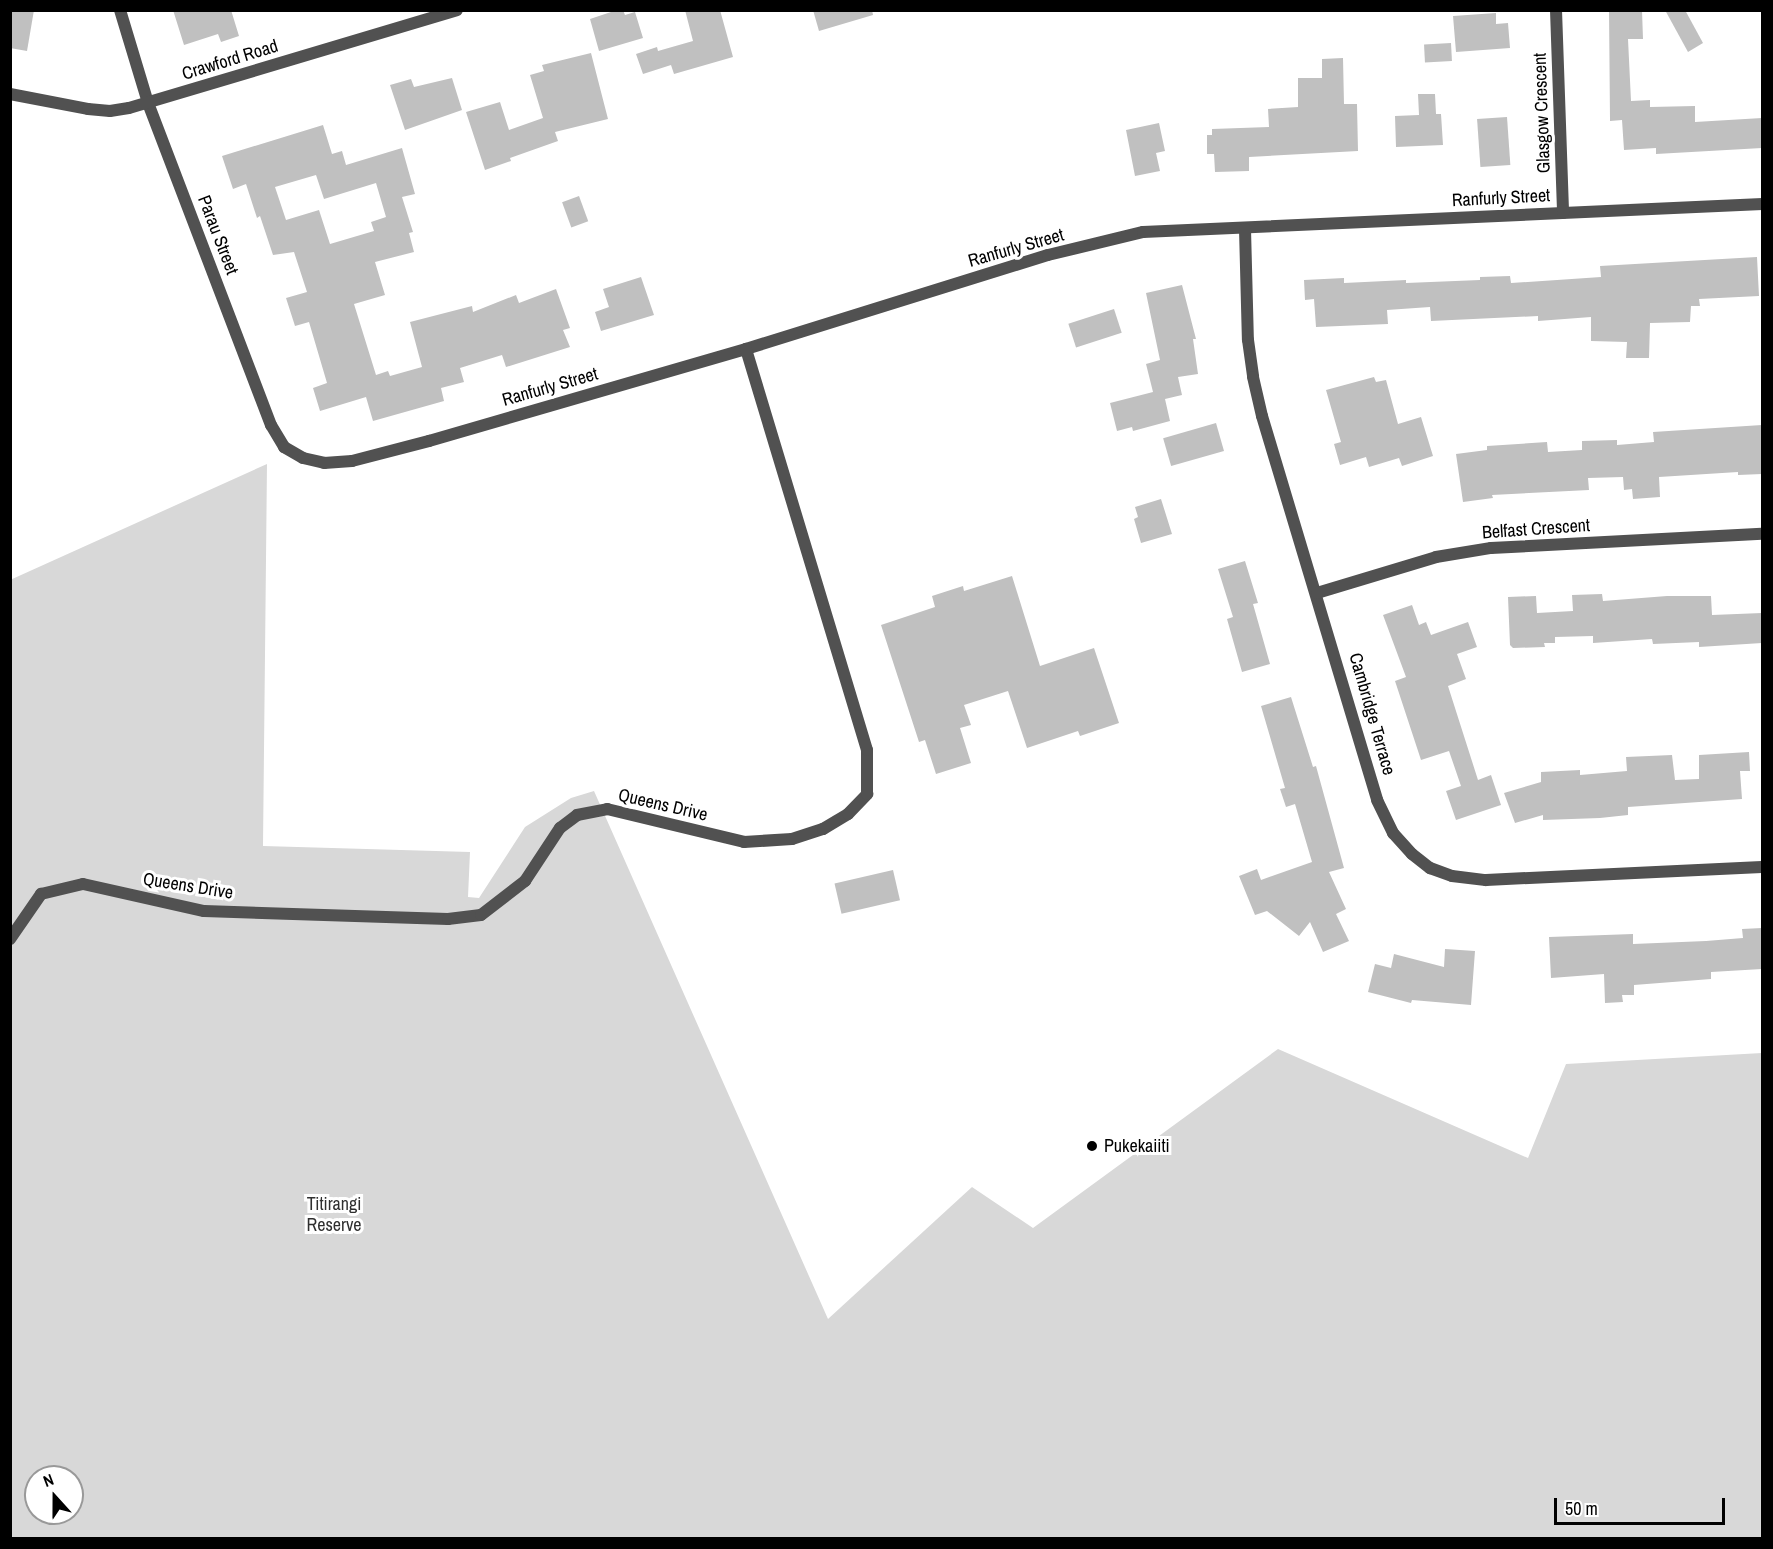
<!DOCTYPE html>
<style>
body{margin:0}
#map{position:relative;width:1773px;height:1549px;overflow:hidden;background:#fff;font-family:"Archivo Narrow",sans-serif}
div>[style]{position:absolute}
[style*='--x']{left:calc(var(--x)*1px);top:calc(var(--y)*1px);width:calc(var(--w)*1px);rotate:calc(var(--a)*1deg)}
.green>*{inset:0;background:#d8d8d8}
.building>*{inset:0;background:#c0c0c0;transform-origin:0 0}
.minor>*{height:12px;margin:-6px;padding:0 6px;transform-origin:6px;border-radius:6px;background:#515151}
.dots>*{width:16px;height:16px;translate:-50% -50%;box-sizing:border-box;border:3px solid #fff;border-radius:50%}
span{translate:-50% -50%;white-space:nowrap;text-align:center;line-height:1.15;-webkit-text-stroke:6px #fff;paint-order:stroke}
.street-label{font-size:18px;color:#000}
.poi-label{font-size:18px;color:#000}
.left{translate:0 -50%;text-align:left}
.park-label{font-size:18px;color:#2f2f2f}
.frame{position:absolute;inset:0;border:12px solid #000;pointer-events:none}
.north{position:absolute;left:24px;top:1465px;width:60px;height:60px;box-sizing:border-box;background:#fff;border:2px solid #999;border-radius:50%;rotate:339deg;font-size:16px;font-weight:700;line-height:24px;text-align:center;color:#000}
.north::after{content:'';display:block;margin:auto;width:21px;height:27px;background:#000;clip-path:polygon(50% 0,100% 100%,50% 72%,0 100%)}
.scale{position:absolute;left:1554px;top:1498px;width:171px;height:27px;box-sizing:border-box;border:3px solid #000;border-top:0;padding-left:8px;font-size:18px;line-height:21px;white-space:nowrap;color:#000;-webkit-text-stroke:4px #fff;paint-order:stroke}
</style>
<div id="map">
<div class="green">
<i style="clip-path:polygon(evenodd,267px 464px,263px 846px,470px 852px,468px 897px,479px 898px,525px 827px,571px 798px,594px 791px,828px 1319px,972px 1187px,1033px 1228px,1278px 1049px,1528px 1158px,1566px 1064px,1762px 1053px,1762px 1538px,11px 1538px,10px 580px,267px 464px,36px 1477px,72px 1477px,72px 1513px,36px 1513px,36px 1477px)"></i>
</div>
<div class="building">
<i style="clip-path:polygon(10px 10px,34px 10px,27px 51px,10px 48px)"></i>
<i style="clip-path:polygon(173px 10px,231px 10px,239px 36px,221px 42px,218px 34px,184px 45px)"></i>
<i style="clip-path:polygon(617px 10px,623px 10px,625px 15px,635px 12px,643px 38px,599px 51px,590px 19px)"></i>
<i style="clip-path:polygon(685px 10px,720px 10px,733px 57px,674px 74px,671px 65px,643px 74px,636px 54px,657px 47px,658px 51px,693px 41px)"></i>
<i style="clip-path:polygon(813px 10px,872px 10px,873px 15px,819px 31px)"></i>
<i style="clip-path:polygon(1609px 10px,1642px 10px,1643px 39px,1628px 39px,1631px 101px,1650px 100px,1650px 107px,1695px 106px,1695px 122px,1762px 118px,1762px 148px,1656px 154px,1656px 148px,1624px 150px,1622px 120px,1610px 121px)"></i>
<i style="clip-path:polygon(1665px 10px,1685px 10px,1703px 43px,1688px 52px)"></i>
<i style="clip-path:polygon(1496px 13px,1496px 24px,1508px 23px,1510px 48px,1456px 52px,1453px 16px)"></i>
<i style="left:1451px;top:43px;width:18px;height:27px;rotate:87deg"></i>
<i style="clip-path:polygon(591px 53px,608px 119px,555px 132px,558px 141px,510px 158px,511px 161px,485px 170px,466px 112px,500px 102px,509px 130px,543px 118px,530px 75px,544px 71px,542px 65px)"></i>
<i style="clip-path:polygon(1343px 58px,1344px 104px,1357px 104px,1358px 151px,1249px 157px,1249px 171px,1215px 172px,1214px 154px,1207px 154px,1207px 135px,1212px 135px,1212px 129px,1269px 127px,1268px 109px,1298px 107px,1298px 78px,1322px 78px,1322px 59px)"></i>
<i style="clip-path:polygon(452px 78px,462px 110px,405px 130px,390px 85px,411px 79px,414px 87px)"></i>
<i style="clip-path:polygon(1418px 94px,1435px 94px,1436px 114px,1441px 114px,1443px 145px,1396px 147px,1395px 116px,1419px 115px)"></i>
<i style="left:1507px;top:117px;width:48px;height:30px;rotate:86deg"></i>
<i style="clip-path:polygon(1159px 123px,1165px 151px,1156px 153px,1160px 171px,1135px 176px,1126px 130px)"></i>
<i style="clip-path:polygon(evenodd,323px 125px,332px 154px,342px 151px,346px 165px,402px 148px,415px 194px,402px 197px,413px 232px,409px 233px,414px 252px,375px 262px,385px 295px,354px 304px,376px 375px,388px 371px,390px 376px,422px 367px,410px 322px,472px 306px,473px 312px,516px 295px,519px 303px,556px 289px,570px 328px,563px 330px,570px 347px,506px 367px,502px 355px,460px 368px,464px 382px,441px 388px,444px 401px,373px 421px,366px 397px,320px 411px,313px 388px,327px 383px,309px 322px,295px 326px,286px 298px,307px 292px,294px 252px,273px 255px,260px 216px,257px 218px,246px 184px,233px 189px,222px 156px,323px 125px,316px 175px,324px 199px,376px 183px,386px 217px,371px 222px,374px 231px,330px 244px,319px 210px,286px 220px,275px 187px,316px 175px)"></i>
<i style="left:579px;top:196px;width:27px;height:18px;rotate:70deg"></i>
<i style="clip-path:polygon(1757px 257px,1759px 296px,1699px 299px,1700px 306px,1691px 306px,1690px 322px,1650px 323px,1649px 358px,1626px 358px,1627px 342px,1591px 341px,1591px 317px,1538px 321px,1538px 316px,1431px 321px,1430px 307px,1387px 310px,1388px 324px,1316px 327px,1314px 299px,1305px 300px,1304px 280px,1344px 278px,1344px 283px,1406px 280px,1406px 283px,1480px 280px,1480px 277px,1510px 276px,1511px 283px,1601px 277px,1600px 266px)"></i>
<i style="clip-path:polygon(641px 277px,654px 315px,601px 331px,595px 312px,609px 307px,603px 289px)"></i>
<i style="clip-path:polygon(1182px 285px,1196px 339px,1193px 339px,1198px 374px,1178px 377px,1182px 395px,1165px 399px,1170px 421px,1133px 431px,1132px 427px,1117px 431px,1110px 403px,1153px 392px,1146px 364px,1160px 360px,1146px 293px)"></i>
<i style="left:1114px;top:309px;width:25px;height:48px;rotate:72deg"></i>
<i style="clip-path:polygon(1374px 377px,1376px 382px,1386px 380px,1398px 424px,1421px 417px,1433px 456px,1402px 466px,1399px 458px,1369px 467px,1366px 457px,1340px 465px,1334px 444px,1341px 442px,1326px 390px)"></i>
<i style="left:1216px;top:423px;width:29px;height:55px;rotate:74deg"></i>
<i style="clip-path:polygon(1762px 425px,1762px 474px,1738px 475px,1738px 472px,1659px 477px,1660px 497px,1633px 499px,1632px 489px,1624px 490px,1623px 477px,1588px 478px,1589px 490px,1492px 495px,1493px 498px,1463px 502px,1456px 454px,1487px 450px,1487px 446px,1547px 442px,1548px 452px,1582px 450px,1582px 441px,1617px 440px,1617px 445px,1654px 442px,1653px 432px)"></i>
<i style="clip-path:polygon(1161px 499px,1172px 534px,1141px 543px,1134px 519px,1138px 517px,1135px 507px)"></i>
<i style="clip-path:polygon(1245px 561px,1258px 603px,1253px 604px,1270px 664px,1242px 672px,1227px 619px,1233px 617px,1218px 569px)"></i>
<i style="clip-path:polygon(1012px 576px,1040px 666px,1094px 648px,1119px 723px,1080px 736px,1078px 731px,1027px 748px,1008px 691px,964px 705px,971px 725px,960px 728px,971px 763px,936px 774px,925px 740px,919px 742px,881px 625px,935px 607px,932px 596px,963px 586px,964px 591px)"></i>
<i style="clip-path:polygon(1602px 594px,1603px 601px,1667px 596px,1711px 596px,1712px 615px,1762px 613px,1762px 643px,1699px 647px,1699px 642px,1653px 644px,1652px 639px,1593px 643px,1593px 636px,1555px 637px,1555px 643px,1544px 643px,1545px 647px,1513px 648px,1510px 645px,1508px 597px,1536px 596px,1537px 613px,1573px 611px,1572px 595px)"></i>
<i style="clip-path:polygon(1412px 605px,1419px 625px,1426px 622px,1431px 635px,1468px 622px,1477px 647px,1457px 654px,1466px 679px,1448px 686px,1478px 780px,1491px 775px,1501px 805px,1456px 820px,1446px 791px,1461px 786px,1449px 751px,1421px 760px,1395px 681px,1406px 677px,1383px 615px)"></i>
<i style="clip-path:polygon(1291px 697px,1313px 767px,1316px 766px,1344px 868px,1329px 872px,1346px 909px,1336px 914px,1349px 941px,1323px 952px,1310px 922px,1299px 936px,1267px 911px,1255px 915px,1239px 876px,1257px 869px,1261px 880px,1312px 862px,1295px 804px,1286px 807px,1280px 789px,1285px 788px,1261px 706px)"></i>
<i style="clip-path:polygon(1749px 752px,1750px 771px,1740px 771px,1742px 799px,1628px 807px,1628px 815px,1600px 818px,1543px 820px,1543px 815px,1515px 823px,1504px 793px,1541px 782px,1541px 772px,1580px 770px,1580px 775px,1627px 771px,1626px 757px,1672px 755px,1675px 780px,1699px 779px,1699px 755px)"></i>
<i style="left:893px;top:870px;width:31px;height:60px;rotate:77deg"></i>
<i style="clip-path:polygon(1762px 928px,1762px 969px,1711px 972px,1711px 979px,1634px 985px,1634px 995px,1622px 995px,1623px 1002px,1605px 1003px,1604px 974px,1551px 978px,1549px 937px,1633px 934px,1633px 944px,1706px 941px,1743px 938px,1742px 929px)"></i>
<i style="clip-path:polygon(1445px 949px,1475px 951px,1471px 1005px,1412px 1000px,1411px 1003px,1368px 992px,1375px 964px,1391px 968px,1394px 954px,1444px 967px)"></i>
</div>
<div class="minor">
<i style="--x:120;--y:10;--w:97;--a:73.2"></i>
<i style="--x:148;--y:103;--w:345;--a:69.1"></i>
<i style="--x:271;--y:425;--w:26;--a:59"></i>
<i style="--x:284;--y:447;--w:22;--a:30"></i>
<i style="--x:303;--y:458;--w:22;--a:13"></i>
<i style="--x:324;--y:463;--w:28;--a:-4"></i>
<i style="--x:352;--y:461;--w:80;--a:-14.6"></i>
<i style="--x:429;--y:441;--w:330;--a:-16.2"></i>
<i style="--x:746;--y:349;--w:316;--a:-17.3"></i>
<i style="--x:1048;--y:255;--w:98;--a:-13.6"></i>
<i style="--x:1143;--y:232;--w:620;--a:-2.59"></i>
<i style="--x:1556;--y:10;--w:203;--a:88"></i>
<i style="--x:10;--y:94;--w:79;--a:10.9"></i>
<i style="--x:88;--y:109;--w:22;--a:5"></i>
<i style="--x:110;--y:111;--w:19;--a:-9"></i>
<i style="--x:129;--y:108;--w:342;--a:-16.6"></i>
<i style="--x:1245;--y:229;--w:111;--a:88.5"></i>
<i style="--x:1248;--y:340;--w:37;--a:82"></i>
<i style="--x:1253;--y:377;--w:40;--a:77"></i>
<i style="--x:1262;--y:416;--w:401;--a:73.3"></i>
<i style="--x:1377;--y:800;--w:37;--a:64"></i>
<i style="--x:1393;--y:833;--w:28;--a:48"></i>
<i style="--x:1412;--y:854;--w:23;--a:38"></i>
<i style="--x:1430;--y:868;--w:23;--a:20"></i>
<i style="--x:1452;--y:876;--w:34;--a:7"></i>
<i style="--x:1486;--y:880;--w:276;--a:-2.7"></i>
<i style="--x:1317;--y:593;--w:124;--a:-16.8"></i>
<i style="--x:1436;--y:557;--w:56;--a:-9.3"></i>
<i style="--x:1491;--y:548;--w:271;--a:-3"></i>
<i style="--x:10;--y:939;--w:55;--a:-55.4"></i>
<i style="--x:41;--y:894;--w:43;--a:-13.4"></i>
<i style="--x:83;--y:884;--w:124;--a:12.6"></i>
<i style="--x:204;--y:911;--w:244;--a:1.9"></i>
<i style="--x:448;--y:919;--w:33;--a:-7"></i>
<i style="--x:481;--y:915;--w:56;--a:-37.7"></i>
<i style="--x:525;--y:881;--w:64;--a:-56.6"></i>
<i style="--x:560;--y:828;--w:21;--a:-37"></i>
<i style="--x:577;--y:815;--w:31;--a:-11"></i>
<i style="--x:607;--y:809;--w:141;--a:13.5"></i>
<i style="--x:744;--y:842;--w:48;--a:-3.6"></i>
<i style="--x:792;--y:839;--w:33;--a:-18"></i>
<i style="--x:823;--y:829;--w:29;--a:-31"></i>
<i style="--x:848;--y:814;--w:28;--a:-46"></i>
<i style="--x:867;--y:794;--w:44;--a:-90"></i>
<i style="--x:867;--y:750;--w:419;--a:-106.8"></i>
</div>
<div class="dots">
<i style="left:1092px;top:1146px;background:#000"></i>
</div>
<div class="street-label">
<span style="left:230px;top:60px;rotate:-17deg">Crawford Road</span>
<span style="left:1542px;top:113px;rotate:-92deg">Glasgow Crescent</span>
<span style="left:1501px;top:198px;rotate:-3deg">Ranfurly Street</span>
<span style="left:218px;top:235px;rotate:69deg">Parau Street</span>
<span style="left:1016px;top:248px;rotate:-16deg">Ranfurly Street</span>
<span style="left:550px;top:387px;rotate:-16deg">Ranfurly Street</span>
<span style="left:1536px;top:529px;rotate:-4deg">Belfast Crescent</span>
<span style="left:1372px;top:714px;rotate:74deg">Cambridge Terrace</span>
<span style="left:663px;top:805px;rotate:13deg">Queens Drive</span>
<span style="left:188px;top:886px;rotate:9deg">Queens Drive</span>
</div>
<div class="poi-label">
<span class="left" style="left:1104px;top:1146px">Pukekaiiti</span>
</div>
<div class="park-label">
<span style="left:334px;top:1215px">Titirangi<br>Reserve</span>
</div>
<div class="frame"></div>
<div class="north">N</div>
<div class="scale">50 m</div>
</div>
